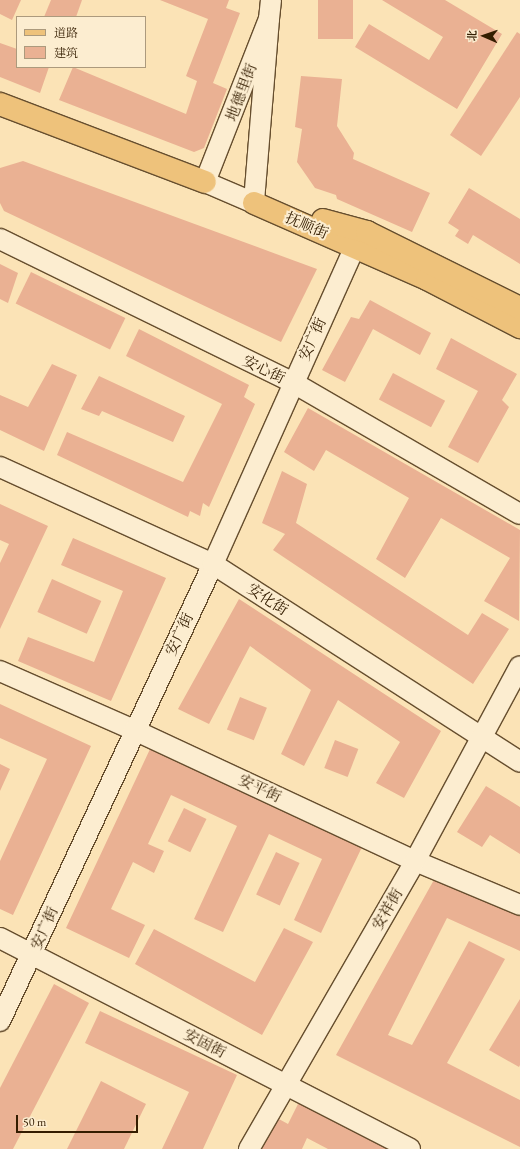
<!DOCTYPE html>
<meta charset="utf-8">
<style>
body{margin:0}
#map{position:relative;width:520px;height:1149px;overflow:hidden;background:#fbe3b6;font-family:"EB Garamond","Noto Serif SC",serif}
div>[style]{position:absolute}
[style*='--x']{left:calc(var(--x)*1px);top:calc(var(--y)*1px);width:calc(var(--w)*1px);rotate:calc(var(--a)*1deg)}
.building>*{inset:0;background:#eab193;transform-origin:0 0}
.roads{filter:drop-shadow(1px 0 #664e2e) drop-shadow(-1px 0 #664e2e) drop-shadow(0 1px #664e2e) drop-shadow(0 -1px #664e2e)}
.minor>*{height:20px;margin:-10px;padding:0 10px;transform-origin:10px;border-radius:10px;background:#fcedd0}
.major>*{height:22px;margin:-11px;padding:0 11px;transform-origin:11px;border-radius:11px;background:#eec27b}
span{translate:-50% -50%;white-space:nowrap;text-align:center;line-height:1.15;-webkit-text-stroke:4px #fcedd0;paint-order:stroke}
.street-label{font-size:15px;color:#341d00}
.legend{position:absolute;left:16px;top:16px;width:130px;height:52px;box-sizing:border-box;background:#fcedd0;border:1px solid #ac9a7d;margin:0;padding:5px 7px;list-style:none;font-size:12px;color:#341d00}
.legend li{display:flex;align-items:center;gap:8px;height:20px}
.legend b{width:20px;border:1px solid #ac9a7d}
.north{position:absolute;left:464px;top:16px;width:40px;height:40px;-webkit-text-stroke:3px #fcedd0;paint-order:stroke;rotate:272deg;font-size:11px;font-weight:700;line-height:16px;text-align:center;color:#341d00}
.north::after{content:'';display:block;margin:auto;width:14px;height:18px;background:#341d00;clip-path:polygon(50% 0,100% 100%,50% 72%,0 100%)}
.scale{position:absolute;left:16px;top:1115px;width:122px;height:18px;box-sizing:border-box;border:2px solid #341d00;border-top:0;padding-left:5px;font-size:12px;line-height:14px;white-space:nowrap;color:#341d00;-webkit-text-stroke:3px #fcedd0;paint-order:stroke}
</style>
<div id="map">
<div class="building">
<i style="clip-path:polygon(0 0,21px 0,12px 20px,0 14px)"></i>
<i style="clip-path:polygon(51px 0,82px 0,76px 17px,44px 17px)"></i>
<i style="clip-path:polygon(160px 0,229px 0,226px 8px,240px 13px,213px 83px,227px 89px,204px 148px,194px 152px,59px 100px,73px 67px,186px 114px,197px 81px,186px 76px,208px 19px)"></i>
<i style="left:318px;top:0;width:35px;height:39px"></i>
<i style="clip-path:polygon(382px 0,445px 0,502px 34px,457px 109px,355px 47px,369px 24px,429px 60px,443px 37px)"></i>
<i style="clip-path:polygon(517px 32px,520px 34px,520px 97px,481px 156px,450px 135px)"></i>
<i style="clip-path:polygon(0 43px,17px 49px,17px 67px,49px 67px,40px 93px,0 77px)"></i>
<i style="clip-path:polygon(301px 76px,342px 79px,337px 126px,354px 153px,353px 159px,430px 193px,412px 232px,337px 199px,336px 195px,315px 188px,297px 162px,302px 129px,295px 127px)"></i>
<i style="clip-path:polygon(23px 161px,317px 269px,281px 342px,4px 211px,0 203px,0 168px)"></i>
<i style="clip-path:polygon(469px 188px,520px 219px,520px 264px,473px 235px,468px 244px,455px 236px,459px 230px,448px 223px)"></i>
<i style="clip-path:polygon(0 264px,18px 273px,8px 303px,0 299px)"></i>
<i style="left:31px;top:272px;width:105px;height:35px;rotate:26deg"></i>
<i style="clip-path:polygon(370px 300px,431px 333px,420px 355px,373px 329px,345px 382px,322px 370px,351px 317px,359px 319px)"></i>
<i style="clip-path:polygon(139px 329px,249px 385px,244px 397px,255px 404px,209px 507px,203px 503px,200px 516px,190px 511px,188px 517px,57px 455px,67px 432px,183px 482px,222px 404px,126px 356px)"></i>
<i style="clip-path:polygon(451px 338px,517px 374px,502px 400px,509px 407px,478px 463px,448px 447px,478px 391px,436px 369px)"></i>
<i style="clip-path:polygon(52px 364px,77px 375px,44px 451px,0 430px,0 395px,28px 407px)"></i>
<i style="left:393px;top:373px;width:59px;height:30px;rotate:28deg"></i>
<i style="clip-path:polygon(99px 376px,185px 416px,173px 442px,102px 411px,99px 416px,81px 409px)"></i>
<i style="clip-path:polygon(308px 408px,520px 530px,519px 621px,484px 601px,510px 558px,441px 518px,405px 578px,376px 559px,409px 498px,326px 450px,314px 471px,284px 452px)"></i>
<i style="clip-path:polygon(282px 471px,307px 484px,296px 523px,468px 635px,482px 613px,509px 629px,473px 684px,273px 550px,285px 534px,262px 523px)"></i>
<i style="clip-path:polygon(0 504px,48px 526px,0 629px,0 563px,9px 544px,0 540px)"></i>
<i style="clip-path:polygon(73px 538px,166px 578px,111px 701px,18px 661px,28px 637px,94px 662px,123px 591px,61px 565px)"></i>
<i style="left:52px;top:579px;width:54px;height:36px;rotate:24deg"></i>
<i style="clip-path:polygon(239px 599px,441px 731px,404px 798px,376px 783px,400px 742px,338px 700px,304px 766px,281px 754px,311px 690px,250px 646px,209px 724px,178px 709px)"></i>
<i style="left:240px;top:697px;width:29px;height:35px;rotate:22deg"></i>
<i style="clip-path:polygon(0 704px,91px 746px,13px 915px,0 909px,0 861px,47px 759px,0 738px)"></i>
<i style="left:335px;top:740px;width:25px;height:30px;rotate:21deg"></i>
<i style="clip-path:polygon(151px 747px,362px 847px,321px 933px,294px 920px,322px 859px,269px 834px,223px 932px,194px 919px,237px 826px,171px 795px,148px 844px,164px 851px,154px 873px,133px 862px,111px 909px,145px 925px,129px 958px,66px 928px)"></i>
<i style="clip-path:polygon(0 764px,10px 769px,0 791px)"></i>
<i style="clip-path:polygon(486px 786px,520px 807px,520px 854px,490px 835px,482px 847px,457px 832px)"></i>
<i style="left:184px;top:808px;width:25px;height:37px;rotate:26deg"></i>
<i style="left:276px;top:852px;width:26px;height:47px;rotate:25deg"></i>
<i style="clip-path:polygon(435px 878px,520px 910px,520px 951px,447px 918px,388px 1035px,412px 1045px,469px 941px,505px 959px,447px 1063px,520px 1100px,520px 1147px,336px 1055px)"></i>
<i style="clip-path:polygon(284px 928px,313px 942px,262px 1035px,135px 964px,154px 929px,255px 982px)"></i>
<i style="clip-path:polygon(54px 984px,89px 1003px,13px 1149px,0 1149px,0 1088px)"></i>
<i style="clip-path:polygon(520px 999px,520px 1065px,519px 1067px,489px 1050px)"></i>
<i style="clip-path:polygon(100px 1011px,237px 1075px,203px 1149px,162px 1149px,189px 1092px,85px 1043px)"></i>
<i style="clip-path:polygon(101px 1081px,146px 1104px,124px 1149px,67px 1149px)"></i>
<i style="clip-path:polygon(300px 1100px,394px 1149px,328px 1149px,307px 1138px,302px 1149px,261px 1149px,277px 1118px,288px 1124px)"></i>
</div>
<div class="roads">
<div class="minor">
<i style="--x:269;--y:19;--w:185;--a:94.7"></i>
<i style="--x:254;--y:203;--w:53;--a:-156.8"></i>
<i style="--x:205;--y:182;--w:175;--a:-68.6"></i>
<i style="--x:269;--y:19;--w:19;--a:-84"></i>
<i style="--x:0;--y:239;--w:325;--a:26.1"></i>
<i style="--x:292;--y:382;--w:263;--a:30.1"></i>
<i style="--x:0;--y:467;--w:234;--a:24.5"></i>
<i style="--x:213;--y:564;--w:365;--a:32.8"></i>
<i style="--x:0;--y:671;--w:146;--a:23.8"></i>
<i style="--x:134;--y:730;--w:310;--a:25"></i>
<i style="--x:415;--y:861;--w:114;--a:22.7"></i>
<i style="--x:0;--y:938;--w:461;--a:27.2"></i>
<i style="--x:0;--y:1021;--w:504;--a:-65.01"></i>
<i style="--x:213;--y:564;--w:348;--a:-65.9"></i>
<i style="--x:249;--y:1149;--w:332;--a:-60"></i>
<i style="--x:415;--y:861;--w:221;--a:-61.7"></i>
</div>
<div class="major">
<i style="--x:0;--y:104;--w:219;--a:20.8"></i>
<i style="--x:254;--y:203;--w:189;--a:23.7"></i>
<i style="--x:427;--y:279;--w:105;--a:27.3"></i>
<i style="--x:323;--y:220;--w:46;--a:15.3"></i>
<i style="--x:367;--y:232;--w:171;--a:26.4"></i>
</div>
</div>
<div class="street-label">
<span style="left:241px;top:92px;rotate:-69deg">地德里街</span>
<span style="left:307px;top:225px;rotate:23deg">抚顺街</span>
<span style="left:312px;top:339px;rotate:-66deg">安广街</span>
<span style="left:264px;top:369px;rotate:26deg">安心街</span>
<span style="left:268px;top:599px;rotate:33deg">安化街</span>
<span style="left:179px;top:634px;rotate:-65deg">安广街</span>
<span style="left:260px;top:788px;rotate:25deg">安平街</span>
<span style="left:387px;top:909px;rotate:-60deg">安祥街</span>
<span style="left:44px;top:928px;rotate:-66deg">安广街</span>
<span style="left:205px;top:1043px;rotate:27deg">安固街</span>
</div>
<ul class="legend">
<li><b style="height:5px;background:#eec27b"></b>道路</li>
<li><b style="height:11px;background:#eab193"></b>建筑</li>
</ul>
<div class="north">北</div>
<div class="scale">50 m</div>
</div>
